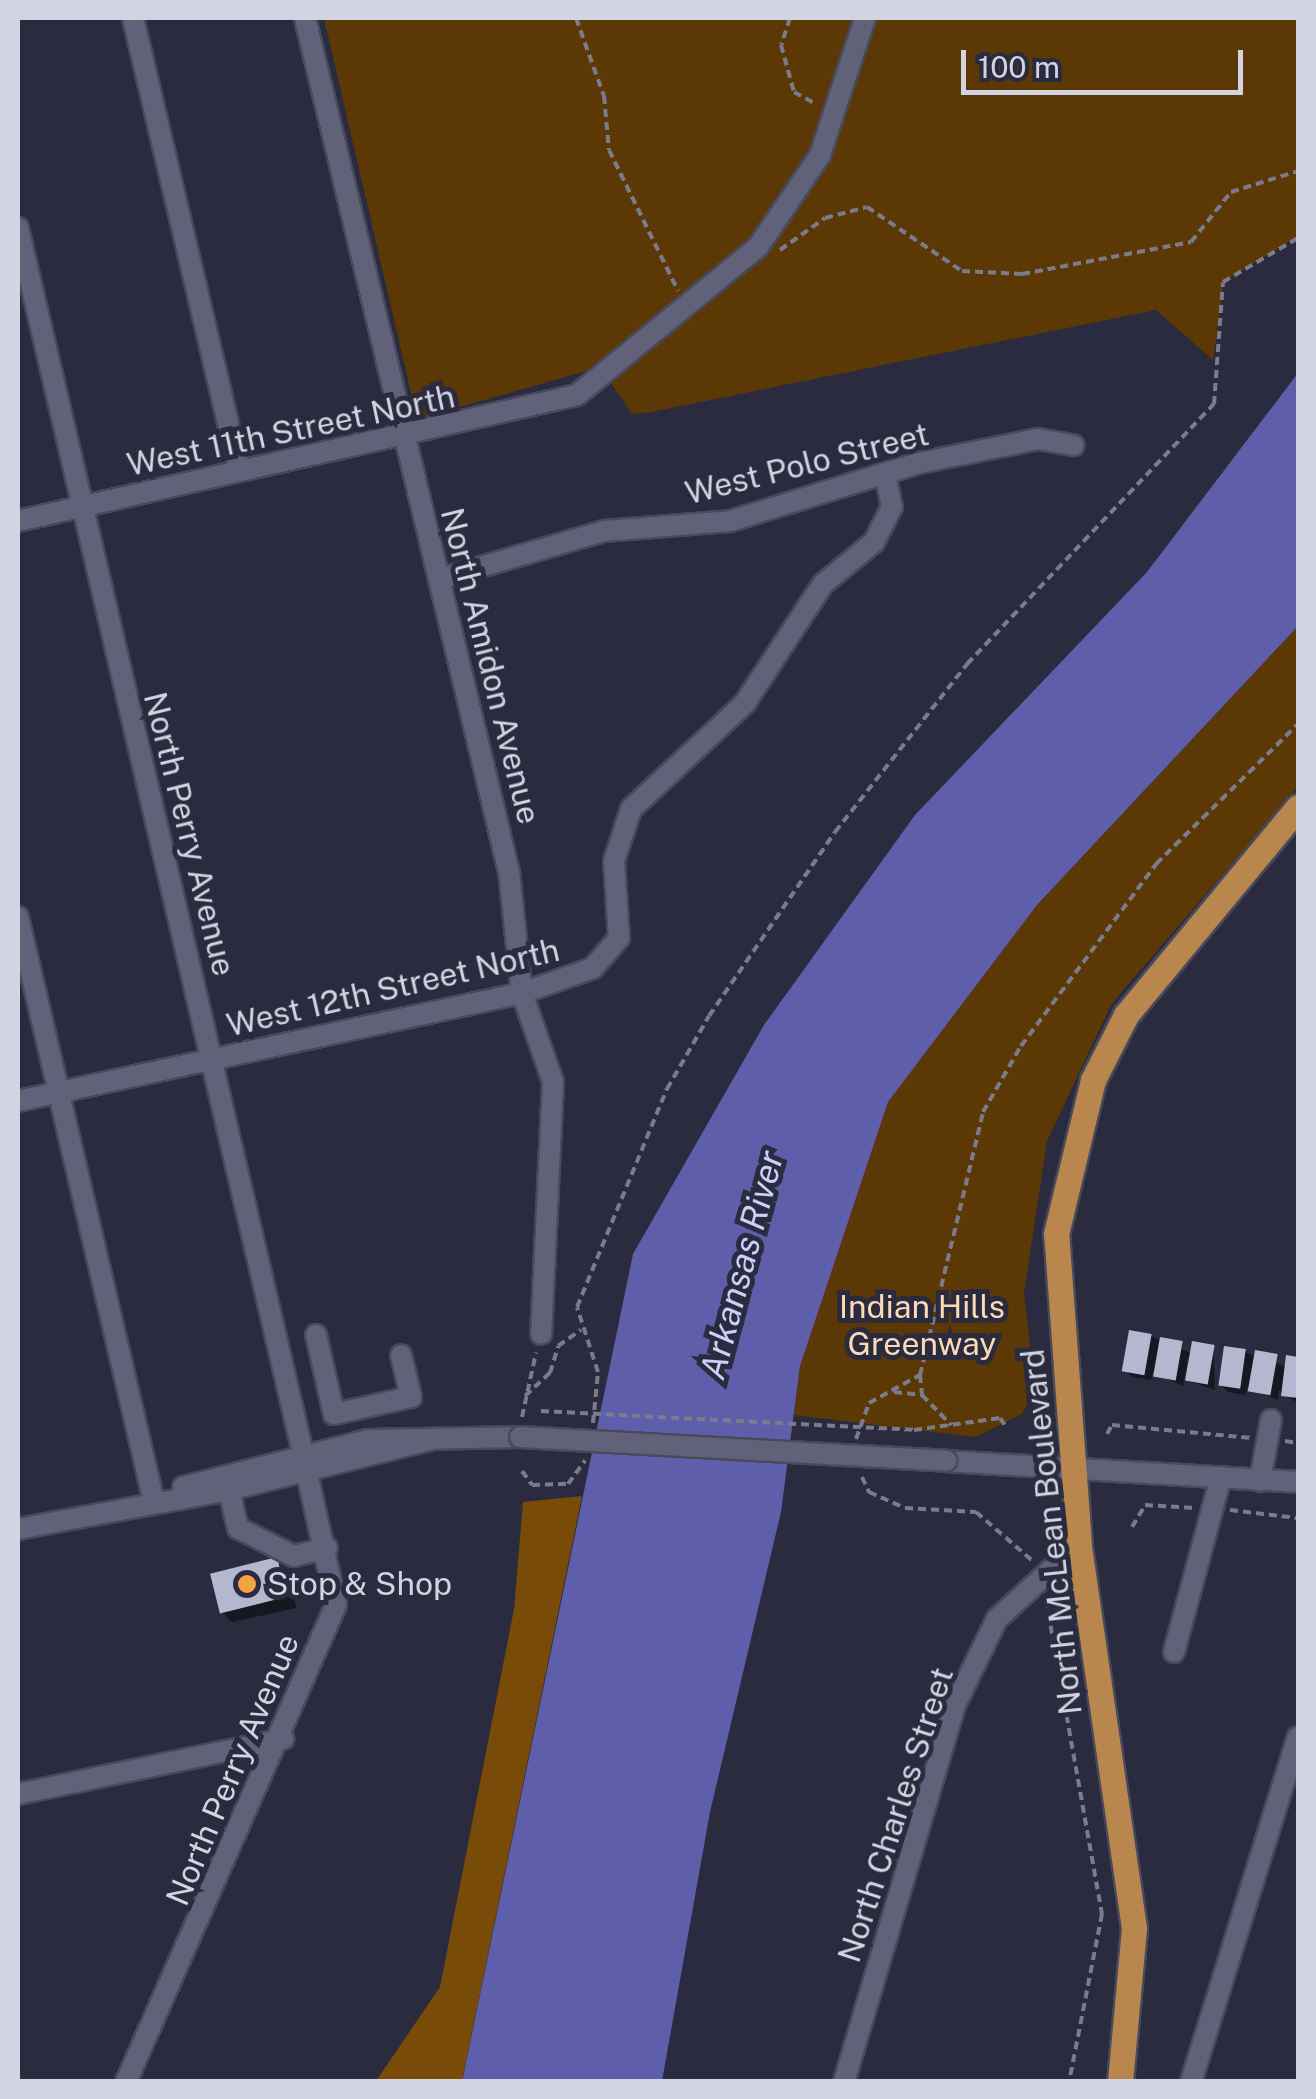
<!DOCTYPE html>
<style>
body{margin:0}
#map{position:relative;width:1316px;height:2099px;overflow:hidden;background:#2a2b3e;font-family:"Public Sans",sans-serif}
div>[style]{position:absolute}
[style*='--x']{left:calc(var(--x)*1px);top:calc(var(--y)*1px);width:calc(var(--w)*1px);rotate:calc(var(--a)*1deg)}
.green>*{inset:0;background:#5c3805}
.forest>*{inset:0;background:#794b09}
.water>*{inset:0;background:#5f5eab}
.shadow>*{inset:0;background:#0007}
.building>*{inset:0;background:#b5b7d0;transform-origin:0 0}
.path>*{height:4px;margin-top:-2px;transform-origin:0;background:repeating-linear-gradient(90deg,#7a7b8b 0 8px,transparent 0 13px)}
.roads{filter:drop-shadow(2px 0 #48495a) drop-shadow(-2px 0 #48495a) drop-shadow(0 2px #48495a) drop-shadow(0 -2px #48495a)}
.minor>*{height:20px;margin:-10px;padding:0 10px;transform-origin:10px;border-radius:10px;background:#616279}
.major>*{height:25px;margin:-12.5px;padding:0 12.5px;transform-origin:12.5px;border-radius:12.5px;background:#b9874e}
.path-bridge>*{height:4px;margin-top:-2px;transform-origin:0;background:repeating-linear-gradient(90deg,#7a7b8b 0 8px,transparent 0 13px)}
.bridges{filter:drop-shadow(2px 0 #48495a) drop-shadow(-2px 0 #48495a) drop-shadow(0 2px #48495a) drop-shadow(0 -2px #48495a)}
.minor-bridge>*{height:20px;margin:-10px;padding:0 10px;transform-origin:10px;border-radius:10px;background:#616279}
.dots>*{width:28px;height:28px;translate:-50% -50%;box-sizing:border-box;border:5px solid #2a2b3e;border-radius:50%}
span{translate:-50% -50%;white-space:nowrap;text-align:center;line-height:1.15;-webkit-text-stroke:10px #2a2b3e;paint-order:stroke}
.street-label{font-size:32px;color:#d3d4e1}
.park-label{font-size:32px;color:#fcdab7}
.poi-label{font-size:32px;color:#d3d4e1}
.left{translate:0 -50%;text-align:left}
.water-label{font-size:35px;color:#cbcffa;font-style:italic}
.frame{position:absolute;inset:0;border:20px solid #d3d4e1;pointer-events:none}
.scale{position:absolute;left:961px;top:50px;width:282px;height:45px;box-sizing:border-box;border:5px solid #d3d4e1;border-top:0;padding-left:12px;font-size:30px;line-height:35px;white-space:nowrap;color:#d3d4e1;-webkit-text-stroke:8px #2a2b3e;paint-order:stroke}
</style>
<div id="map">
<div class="green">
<i style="clip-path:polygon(324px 18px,1298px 18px,1298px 236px,1224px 282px,1213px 360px,1156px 310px,651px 412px,632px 414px,600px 367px,425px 417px,415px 410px)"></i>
<i style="clip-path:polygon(1298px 626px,1298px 787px,1112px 1003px,1047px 1141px,1024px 1293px,1035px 1389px,1022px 1414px,976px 1437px,794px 1415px,800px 1366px,888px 1102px,1037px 905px)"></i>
</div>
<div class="forest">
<i style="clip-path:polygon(582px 1496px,462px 2081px,376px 2081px,440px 1987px,514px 1609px,523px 1502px)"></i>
</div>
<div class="water">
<i style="clip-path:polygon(1298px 373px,1298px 626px,1037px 905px,888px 1102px,800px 1366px,781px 1512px,710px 1812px,662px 2081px,462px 2082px,633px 1254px,764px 1025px,915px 815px,1147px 572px)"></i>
</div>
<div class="shadow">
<i style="clip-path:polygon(1151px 1336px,1193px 1354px,1213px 1347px,1215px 1390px,1189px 1381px,1188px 1356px,1183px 1386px,1153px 1372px,1151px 1380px,1132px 1377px,1125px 1370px)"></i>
<i style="clip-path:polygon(1245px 1352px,1287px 1367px,1298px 1359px,1298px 1403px,1279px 1391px,1278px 1400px,1247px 1387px,1246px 1395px,1228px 1392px,1221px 1385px)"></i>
<i style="clip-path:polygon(277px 1560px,297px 1608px,232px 1622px,221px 1611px)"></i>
</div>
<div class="building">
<i style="left:1129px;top:1330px;width:23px;height:42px;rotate:10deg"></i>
<i style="left:1160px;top:1337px;width:23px;height:40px;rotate:10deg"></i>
<i style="left:1192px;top:1341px;width:23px;height:40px;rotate:10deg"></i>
<i style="left:1224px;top:1346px;width:22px;height:40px;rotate:8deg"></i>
<i style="left:1255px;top:1350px;width:23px;height:42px;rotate:10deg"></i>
<i style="clip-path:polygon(1286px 1355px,1298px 1357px,1298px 1398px,1281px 1396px)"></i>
<i style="left:277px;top:1557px;width:41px;height:69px;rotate:76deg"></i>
</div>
<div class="path">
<i style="--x:576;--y:18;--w:83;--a:70.3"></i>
<i style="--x:604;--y:96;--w:54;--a:84.7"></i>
<i style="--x:609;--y:150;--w:157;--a:63.9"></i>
<i style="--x:790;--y:18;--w:28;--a:108"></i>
<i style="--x:781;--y:45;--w:49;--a:74.5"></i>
<i style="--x:794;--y:92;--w:26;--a:29"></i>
<i style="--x:780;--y:250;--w:55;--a:-35.4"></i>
<i style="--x:825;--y:218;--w:43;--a:-14.7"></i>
<i style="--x:867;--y:207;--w:115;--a:34"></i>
<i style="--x:962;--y:271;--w:60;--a:2.9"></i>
<i style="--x:1022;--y:274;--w:172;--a:-10.7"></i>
<i style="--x:1191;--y:242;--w:64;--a:-51.3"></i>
<i style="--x:1231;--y:192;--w:70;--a:-17.4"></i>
<i style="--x:920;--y:1375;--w:20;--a:84"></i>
<i style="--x:894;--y:1392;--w:28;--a:6"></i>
<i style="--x:922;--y:1395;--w:42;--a:46"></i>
<i style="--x:525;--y:1396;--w:34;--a:-43"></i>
<i style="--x:550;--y:1373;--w:28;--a:-73"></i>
<i style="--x:558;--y:1346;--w:28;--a:-35"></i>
<i style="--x:522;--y:1417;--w:66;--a:-77.7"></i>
<i style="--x:593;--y:1423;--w:51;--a:-84.4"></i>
<i style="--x:598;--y:1372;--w:68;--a:-107.9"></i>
<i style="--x:577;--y:1307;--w:236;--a:-67.6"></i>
<i style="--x:667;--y:1089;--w:84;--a:-60.1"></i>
<i style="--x:709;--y:1016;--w:223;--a:-55.6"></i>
<i style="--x:835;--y:832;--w:214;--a:-51.8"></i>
<i style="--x:967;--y:664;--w:359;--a:-46.5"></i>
<i style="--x:1214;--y:404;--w:122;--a:-85.8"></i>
<i style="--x:1223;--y:282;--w:87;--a:-30.4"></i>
<i style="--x:914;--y:1430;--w:87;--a:-7.9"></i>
<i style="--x:1000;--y:1418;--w:12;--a:55"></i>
<i style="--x:1107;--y:1434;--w:10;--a:-61"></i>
<i style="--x:1112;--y:1425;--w:140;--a:5.3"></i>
<i style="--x:856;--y:1439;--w:38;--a:-70"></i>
<i style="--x:869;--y:1403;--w:58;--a:-28.8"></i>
<i style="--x:920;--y:1375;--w:270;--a:-76.5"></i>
<i style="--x:983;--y:1112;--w:76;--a:-60.1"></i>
<i style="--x:1021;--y:1046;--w:227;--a:-53.4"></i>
<i style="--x:1156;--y:864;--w:199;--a:-44.6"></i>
<i style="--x:1285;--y:1441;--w:13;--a:9"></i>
<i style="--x:522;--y:1471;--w:17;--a:54"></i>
<i style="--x:532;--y:1485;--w:36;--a:-2"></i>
<i style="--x:568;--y:1484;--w:29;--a:-54"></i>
<i style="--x:862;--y:1477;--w:17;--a:65"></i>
<i style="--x:869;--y:1492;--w:39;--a:24"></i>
<i style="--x:905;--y:1508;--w:71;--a:3.2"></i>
<i style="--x:976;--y:1512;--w:77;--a:40.8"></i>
<i style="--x:1230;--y:1510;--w:68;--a:6.7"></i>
<i style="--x:1132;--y:1527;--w:26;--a:-59"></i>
<i style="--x:1145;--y:1505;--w:50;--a:3.4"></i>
<i style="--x:1046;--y:1600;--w:319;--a:79.9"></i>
<i style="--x:1102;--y:1914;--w:171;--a:101.1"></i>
</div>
<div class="roads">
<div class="minor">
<i style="--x:133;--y:18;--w:465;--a:76.8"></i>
<i style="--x:305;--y:18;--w:878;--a:76.57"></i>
<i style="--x:509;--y:872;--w:122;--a:83.9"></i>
<i style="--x:522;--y:993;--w:94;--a:70.8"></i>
<i style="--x:553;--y:1082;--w:252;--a:92.7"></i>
<i style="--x:18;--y:228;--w:1259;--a:76.91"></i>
<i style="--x:18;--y:521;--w:573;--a:-12.7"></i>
<i style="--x:577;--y:395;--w:234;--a:-39.3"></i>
<i style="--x:758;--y:247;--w:111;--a:-56"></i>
<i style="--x:820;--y:155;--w:144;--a:-71.8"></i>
<i style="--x:439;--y:579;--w:172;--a:-16.2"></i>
<i style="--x:604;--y:531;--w:126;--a:-4.5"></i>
<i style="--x:730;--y:521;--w:198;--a:-17.1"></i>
<i style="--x:919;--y:463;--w:121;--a:-11.4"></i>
<i style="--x:1038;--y:439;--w:36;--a:10"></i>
<i style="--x:18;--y:917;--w:596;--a:76.92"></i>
<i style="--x:18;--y:1101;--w:515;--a:-12.09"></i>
<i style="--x:522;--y:993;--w:75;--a:-19.4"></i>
<i style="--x:593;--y:968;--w:40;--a:-49"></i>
<i style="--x:619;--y:938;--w:77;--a:-93.7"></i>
<i style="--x:614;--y:861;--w:55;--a:-71.9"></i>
<i style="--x:631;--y:809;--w:156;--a:-42.9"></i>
<i style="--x:745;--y:703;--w:142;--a:-56.8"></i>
<i style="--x:823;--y:584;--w:66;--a:-39.5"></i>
<i style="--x:874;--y:542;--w:39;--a:-63"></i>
<i style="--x:892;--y:507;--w:35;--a:-102"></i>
<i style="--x:316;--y:1335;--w:81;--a:77.2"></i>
<i style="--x:334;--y:1414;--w:79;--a:-12.4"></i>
<i style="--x:411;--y:1397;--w:43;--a:-103.4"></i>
<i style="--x:946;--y:1461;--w:353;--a:3.4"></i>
<i style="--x:1260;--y:1481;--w:62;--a:-79.8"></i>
<i style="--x:183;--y:1487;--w:190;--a:-14.3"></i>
<i style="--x:367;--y:1440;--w:153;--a:-1.1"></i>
<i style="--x:229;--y:1490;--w:39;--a:77"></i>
<i style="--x:238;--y:1528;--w:63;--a:26.6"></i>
<i style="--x:294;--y:1556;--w:34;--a:-14"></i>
<i style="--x:18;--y:1529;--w:215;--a:-10.5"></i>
<i style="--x:229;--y:1490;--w:206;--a:-14"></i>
<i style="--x:1174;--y:1652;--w:181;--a:-75"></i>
<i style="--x:18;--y:1794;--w:271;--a:-11.7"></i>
<i style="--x:126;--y:2082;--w:521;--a:-66.24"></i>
<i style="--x:336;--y:1605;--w:135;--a:-102.4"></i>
<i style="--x:844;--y:2082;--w:393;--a:-73.6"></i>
<i style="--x:955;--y:1705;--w:96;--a:-64"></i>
<i style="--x:997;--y:1619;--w:111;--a:-42.4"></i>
<i style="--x:1191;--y:2082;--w:361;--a:-72.8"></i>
</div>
<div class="major">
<i style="--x:1120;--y:2082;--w:155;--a:-84.8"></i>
<i style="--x:1134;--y:1928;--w:388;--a:-98.2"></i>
<i style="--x:1079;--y:1544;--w:311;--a:-94.2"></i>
<i style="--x:1056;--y:1234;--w:158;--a:-76.5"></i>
<i style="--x:1093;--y:1080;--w:73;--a:-63.1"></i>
<i style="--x:1126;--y:1015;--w:270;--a:-50.4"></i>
</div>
</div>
<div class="path-bridge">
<i style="--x:541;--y:1411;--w:373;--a:2.9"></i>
</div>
<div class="bridges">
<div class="minor-bridge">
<i style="--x:520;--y:1437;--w:427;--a:3.2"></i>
</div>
</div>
<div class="dots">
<i style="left:247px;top:1584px;background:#f3a443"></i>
</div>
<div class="street-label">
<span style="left:291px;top:431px;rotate:-12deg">West 11th Street North</span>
<span style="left:807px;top:464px;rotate:-14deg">West Polo Street</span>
<span style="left:490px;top:666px;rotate:76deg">North Amidon Avenue</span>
<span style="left:189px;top:834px;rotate:76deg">North Perry Avenue</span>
<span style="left:393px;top:988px;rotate:-13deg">West 12th Street North</span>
<span style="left:1052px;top:1532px;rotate:-96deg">North McLean Boulevard</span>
<span style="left:233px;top:1770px;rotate:-67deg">North Perry Avenue</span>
<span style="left:896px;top:1815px;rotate:-72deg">North Charles Street</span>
</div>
<div class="park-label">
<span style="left:922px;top:1326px">Indian Hills<br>Greenway</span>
</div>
<div class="poi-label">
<span class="left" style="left:267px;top:1584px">Stop &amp; Shop</span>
</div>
<div class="water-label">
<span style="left:742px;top:1265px;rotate:-75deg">Arkansas River</span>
</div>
<div class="frame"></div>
<div class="scale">100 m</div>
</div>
